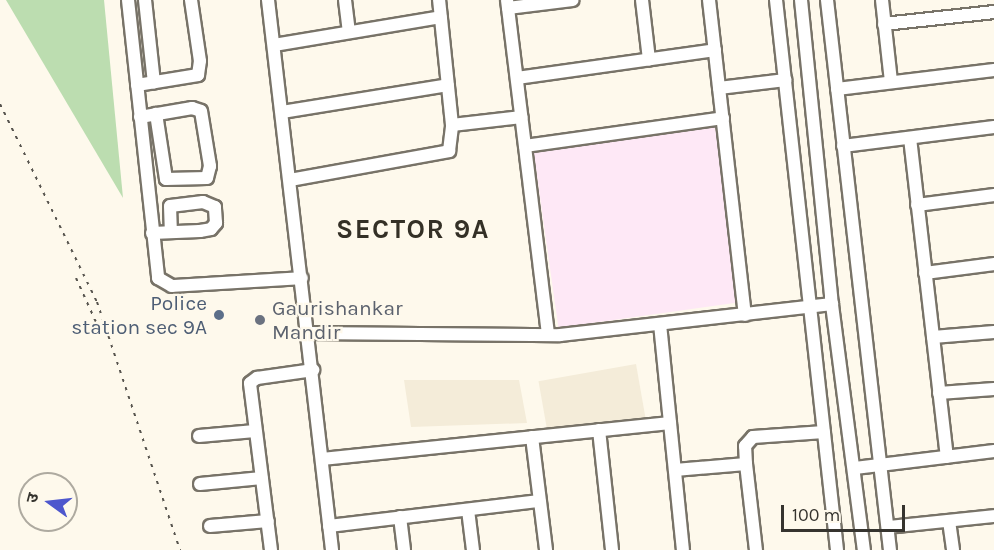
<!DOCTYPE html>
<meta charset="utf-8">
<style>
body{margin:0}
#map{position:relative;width:994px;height:550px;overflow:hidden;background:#fef9ec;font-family:Karla,"Noto Sans Devanagari",sans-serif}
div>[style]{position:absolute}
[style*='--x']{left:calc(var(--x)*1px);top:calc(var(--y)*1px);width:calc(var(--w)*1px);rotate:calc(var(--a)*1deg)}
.built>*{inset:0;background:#f4ecd9;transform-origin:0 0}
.education>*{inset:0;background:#fee8f6;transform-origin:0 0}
.green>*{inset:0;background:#bcddb0}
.roads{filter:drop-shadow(2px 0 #787368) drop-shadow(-2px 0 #787368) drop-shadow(0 2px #787368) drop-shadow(0 -2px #787368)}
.minor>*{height:12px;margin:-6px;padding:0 6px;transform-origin:6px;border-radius:6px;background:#fff}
.rail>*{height:2px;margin-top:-1px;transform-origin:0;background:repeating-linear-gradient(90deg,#57544e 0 3px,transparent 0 9px)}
.dots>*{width:16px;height:16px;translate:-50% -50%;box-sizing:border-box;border:3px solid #fef9ec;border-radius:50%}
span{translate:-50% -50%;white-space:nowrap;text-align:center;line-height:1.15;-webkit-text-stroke:4.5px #fef9ec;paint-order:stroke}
.service-label{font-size:21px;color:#4e5e75}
.right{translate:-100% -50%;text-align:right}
.worship-label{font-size:21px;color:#5b616d}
.left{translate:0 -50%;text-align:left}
.district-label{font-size:27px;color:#343026;font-weight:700;letter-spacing:1.5px}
.north{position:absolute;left:18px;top:472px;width:60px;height:60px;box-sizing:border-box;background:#fef9ec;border:2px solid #aeaaa0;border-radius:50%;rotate:285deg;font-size:16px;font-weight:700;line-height:24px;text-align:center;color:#36342f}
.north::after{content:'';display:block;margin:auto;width:21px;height:27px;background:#4e57cd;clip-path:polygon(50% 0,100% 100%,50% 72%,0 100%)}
.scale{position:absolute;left:781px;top:505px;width:124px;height:27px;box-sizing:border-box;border:3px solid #36342f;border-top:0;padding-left:8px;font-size:18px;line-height:21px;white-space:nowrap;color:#36342f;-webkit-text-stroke:4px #fef9ec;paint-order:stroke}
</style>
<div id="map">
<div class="built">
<i style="left:636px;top:364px;width:56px;height:99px;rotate:80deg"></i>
<i style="clip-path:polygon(404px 380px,519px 380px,527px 423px,411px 427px)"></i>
</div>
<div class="education">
<i style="left:715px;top:127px;width:177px;height:183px;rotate:82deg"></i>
</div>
<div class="green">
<i style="clip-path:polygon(6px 0,104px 0,123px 198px)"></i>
</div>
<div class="roads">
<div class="minor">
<i style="--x:128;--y:0;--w:280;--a:83.8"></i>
<i style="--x:158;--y:278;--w:16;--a:30"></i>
<i style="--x:172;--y:286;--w:130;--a:-3.5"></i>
<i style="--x:145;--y:0;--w:83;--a:83.8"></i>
<i style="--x:268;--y:0;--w:554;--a:83.36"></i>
<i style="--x:345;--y:0;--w:31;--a:83"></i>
<i style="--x:507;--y:0;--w:337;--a:83"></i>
<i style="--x:642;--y:0;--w:60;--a:83.3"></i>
<i style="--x:709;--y:0;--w:317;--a:83.5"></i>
<i style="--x:776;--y:0;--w:553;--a:83.67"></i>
<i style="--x:801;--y:0;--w:299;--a:84.2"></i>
<i style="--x:831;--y:297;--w:255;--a:82.6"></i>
<i style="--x:827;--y:0;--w:554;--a:83.47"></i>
<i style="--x:882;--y:0;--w:82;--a:83.7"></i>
<i style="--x:508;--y:8;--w:65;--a:-7"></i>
<i style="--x:884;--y:24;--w:111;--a:-6.2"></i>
<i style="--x:274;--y:45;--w:169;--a:-9.5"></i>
<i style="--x:517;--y:78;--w:200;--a:-8"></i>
<i style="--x:137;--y:85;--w:62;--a:-9.3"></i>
<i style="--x:198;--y:75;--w:14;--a:-82"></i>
<i style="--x:200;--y:61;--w:62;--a:-98.4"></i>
<i style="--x:719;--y:88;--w:67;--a:-6.8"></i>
<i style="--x:837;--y:89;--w:158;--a:-6.9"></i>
<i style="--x:282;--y:112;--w:168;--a:-9.2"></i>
<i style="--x:140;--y:117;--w:53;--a:-9.8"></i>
<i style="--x:192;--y:108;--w:9;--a:18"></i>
<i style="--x:201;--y:111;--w:56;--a:80.7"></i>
<i style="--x:210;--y:166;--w:12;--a:104"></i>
<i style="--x:207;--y:178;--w:41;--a:178.6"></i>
<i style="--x:166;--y:179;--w:66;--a:-98.7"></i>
<i style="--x:452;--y:125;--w:70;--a:-6.5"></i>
<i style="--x:910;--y:138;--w:321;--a:83.4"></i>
<i style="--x:525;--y:146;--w:200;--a:-8"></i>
<i style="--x:843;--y:146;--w:152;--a:-7.2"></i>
<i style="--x:290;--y:180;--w:162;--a:-10.3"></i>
<i style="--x:449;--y:151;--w:26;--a:-83"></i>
<i style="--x:452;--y:125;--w:126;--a:-95.9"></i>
<i style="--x:917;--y:205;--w:78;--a:-7.4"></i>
<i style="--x:152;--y:233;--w:48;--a:-2.4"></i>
<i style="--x:200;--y:231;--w:11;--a:-10"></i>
<i style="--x:211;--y:229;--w:8;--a:-50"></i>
<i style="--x:216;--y:223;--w:16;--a:-94"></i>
<i style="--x:215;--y:207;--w:13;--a:-157"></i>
<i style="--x:203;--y:202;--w:33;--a:173"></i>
<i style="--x:170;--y:206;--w:26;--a:88"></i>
<i style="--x:925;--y:273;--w:70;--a:-7.4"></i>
<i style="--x:660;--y:324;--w:227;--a:84.2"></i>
<i style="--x:308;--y:333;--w:252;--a:0.5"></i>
<i style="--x:560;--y:335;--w:274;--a:-6.5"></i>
<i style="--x:933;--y:337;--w:61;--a:-4.7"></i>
<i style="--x:939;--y:393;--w:55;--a:-4.2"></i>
<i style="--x:599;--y:430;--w:121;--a:83.8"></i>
<i style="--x:199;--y:436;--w:56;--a:-5.1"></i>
<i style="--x:532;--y:437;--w:114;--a:82.9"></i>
<i style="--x:322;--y:459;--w:350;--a:-5.9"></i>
<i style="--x:746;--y:464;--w:18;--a:-93"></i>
<i style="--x:745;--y:446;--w:12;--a:-48"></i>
<i style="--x:753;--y:437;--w:71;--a:-4"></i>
<i style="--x:855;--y:468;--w:140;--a:-7"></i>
<i style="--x:675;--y:470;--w:71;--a:-4.8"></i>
<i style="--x:746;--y:464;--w:87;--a:83.4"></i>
<i style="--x:200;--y:484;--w:62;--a:-5.5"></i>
<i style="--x:468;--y:510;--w:40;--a:82.9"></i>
<i style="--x:400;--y:517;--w:33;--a:83"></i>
<i style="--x:949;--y:521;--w:29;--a:82"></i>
<i style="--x:210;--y:526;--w:58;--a:-4.9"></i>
<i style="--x:329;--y:526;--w:212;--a:-6.8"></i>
<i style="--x:888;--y:527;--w:107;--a:-5.9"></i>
<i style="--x:271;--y:550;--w:168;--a:-97.2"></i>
<i style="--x:250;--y:383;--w:9;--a:-36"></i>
<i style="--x:257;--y:378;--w:57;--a:-8.1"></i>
</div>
</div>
<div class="rail">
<i style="--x:0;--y:104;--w:220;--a:63.9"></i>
<i style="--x:97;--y:302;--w:262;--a:71.5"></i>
<i style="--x:76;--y:278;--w:48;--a:65.6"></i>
</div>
<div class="dots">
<i style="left:219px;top:315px;background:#5c6f8a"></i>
<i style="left:260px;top:320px;background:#6b7280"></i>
</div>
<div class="service-label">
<span class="right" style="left:207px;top:315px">Police<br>station sec 9A</span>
</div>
<div class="worship-label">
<span class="left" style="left:272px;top:320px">Gaurishankar<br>Mandir</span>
</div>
<div class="district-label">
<span style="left:413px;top:230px">SECTOR 9A</span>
</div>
<div class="north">उ</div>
<div class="scale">100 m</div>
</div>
